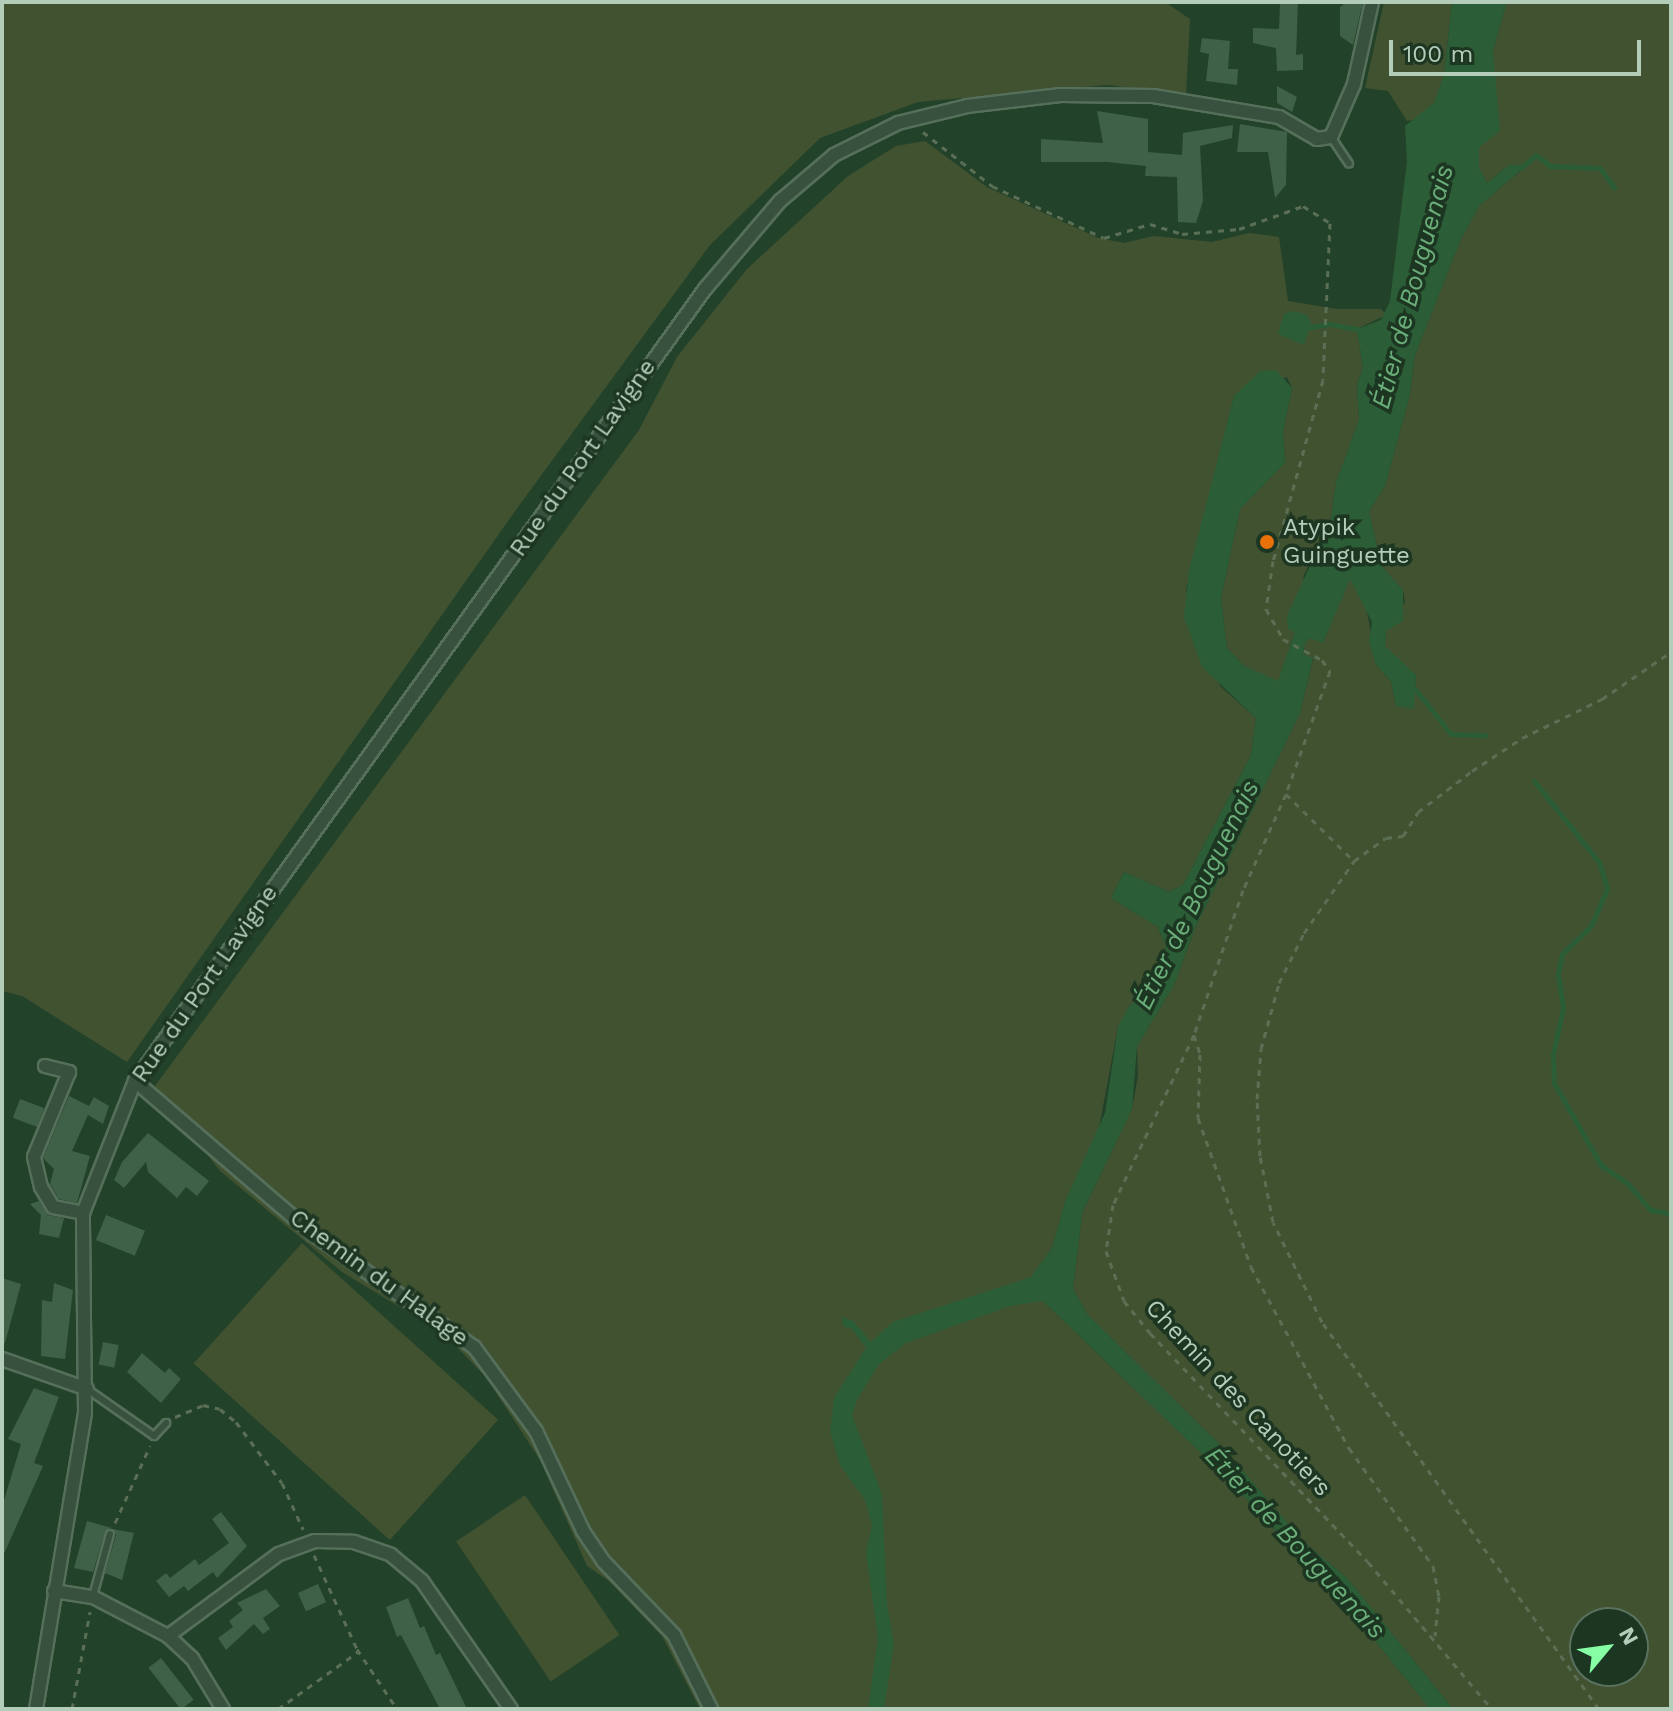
<!DOCTYPE html>
<meta charset="utf-8">
<style>
body{margin:0}
#map{position:relative;width:1673px;height:1711px;overflow:hidden;background:#23422a;font-family:"Work Sans",sans-serif}
div>[style]{position:absolute}
[style*='--x']{left:calc(var(--x)*1px);top:calc(var(--y)*1px);width:calc(var(--w)*1px);rotate:calc(var(--a)*1deg)}
.green>*{inset:0;background:#415231;transform-origin:0 0}
.water>*{inset:0;background:#2b5d36}
.stream>*{height:5px;margin:-2.5px;padding:0 2.5px;transform-origin:2.5px;border-radius:2.5px;background:#2b5d36}
.building>*{inset:0;background:#3f6147;transform-origin:0 0}
.path>*{height:3px;margin-top:-1.5px;transform-origin:0;background:repeating-linear-gradient(90deg,#5a6f54 0 6px,transparent 0 12px)}
.roads{filter:drop-shadow(2px 0 #556f5b) drop-shadow(-2px 0 #556f5b) drop-shadow(0 2px #556f5b) drop-shadow(0 -2px #556f5b)}
.lane>*{height:6px;margin:-3px;padding:0 3px;transform-origin:3px;border-radius:3px;background:#38513e}
.street>*{height:12px;margin:-6px;padding:0 6px;transform-origin:6px;border-radius:6px;background:#38513e}
.dots>*{width:22px;height:22px;translate:-50% -50%;box-sizing:border-box;border:4px solid #1c3622;border-radius:50%}
span{translate:-50% -50%;white-space:nowrap;text-align:center;line-height:1.15;-webkit-text-stroke:7px #1c3622;paint-order:stroke}
.street-label{font-size:24px;color:#b4ccba}
.poi-label{font-size:24px;color:#b4ccba}
.left{translate:0 -50%;text-align:left}
.water-label{font-size:26px;color:#6aad79;font-style:italic}
.frame{position:absolute;inset:0;border:4px solid #b4ccba;pointer-events:none}
.north{position:absolute;left:1569px;top:1607px;width:80px;height:80px;box-sizing:border-box;background:#1c3622;border:2px solid #59725f;border-radius:50%;rotate:61deg;font-size:22px;font-weight:700;line-height:32px;text-align:center;color:#b4ccba}
.north::after{content:'';display:block;margin:auto;width:28px;height:36px;background:#86ffa5;clip-path:polygon(50% 0,100% 100%,50% 72%,0 100%)}
.scale{position:absolute;left:1389px;top:40px;width:252px;height:36px;box-sizing:border-box;border:4px solid #b4ccba;border-top:0;padding-left:10px;font-size:24px;line-height:28px;white-space:nowrap;color:#b4ccba;-webkit-text-stroke:6px #1c3622;paint-order:stroke}
</style>
<div id="map">
<div class="green">
<i style="clip-path:polygon(2px 2px,1165px 2px,1190px 19px,1186px 94px,1107px 85px,918px 102px,820px 138px,710px 245px,518px 507px,127px 1062px,22px 996px,2px 991px)"></i>
<i style="clip-path:polygon(1384px 2px,1452px 2px,1444px 75px,1434px 103px,1414px 120px,1407px 121px,1388px 91px,1365px 88px)"></i>
<i style="clip-path:polygon(evenodd,1507px 2px,1671px 2px,1671px 1709px,1453px 1709px,1348px 1579px,1306px 1544px,1222px 1447px,1088px 1315px,1073px 1289px,1082px 1213px,1132px 1109px,1138px 1076px,1137px 1046px,1174px 985px,1195px 928px,1300px 713px,1313px 659px,1302px 654px,1305px 644px,1309px 638px,1323px 643px,1350px 578px,1366px 605px,1376px 665px,1391px 681px,1396px 706px,1415px 687px,1416px 675px,1385px 647px,1386px 631px,1405px 602px,1403px 590px,1382px 567px,1369px 511px,1385px 486px,1409px 398px,1415px 355px,1461px 239px,1479px 206px,1526px 166px,1509px 165px,1487px 183px,1479px 168px,1479px 147px,1487px 139px,1493px 50px,1507px 2px,1585px 1623px,1633px 1623px,1633px 1671px,1585px 1671px,1585px 1623px)"></i>
<i style="clip-path:polygon(925px 141px,987px 187px,1098px 238px,1124px 243px,1154px 236px,1212px 242px,1249px 233px,1279px 237px,1288px 301px,1337px 309px,1381px 309px,1386px 315px,1357px 329px,1363px 368px,1357px 384px,1359px 420px,1336px 483px,1331px 520px,1304px 575px,1295px 632px,1278px 682px,1244px 666px,1227px 648px,1221px 598px,1240px 509px,1285px 463px,1283px 431px,1292px 388px,1287px 377px,1234px 396px,1186px 590px,1220px 686px,1256px 718px,1251px 755px,1183px 885px,1169px 892px,1124px 872px,1111px 898px,1158px 927px,1166px 947px,1150px 988px,1118px 1027px,1098px 1133px,1066px 1199px,1052px 1248px,1038px 1268px,1043px 1301px,1228px 1479px,1360px 1622px,1430px 1709px,700px 1709px,662px 1636px,609px 1581px,587px 1566px,540px 1460px,486px 1377px,444px 1334px,342px 1272px,220px 1171px,155px 1086px,639px 430px,677px 357px,747px 269px,848px 176px,896px 146px)"></i>
<i style="left:302px;top:1243px;width:264px;height:162px;rotate:42deg"></i>
<i style="left:525px;top:1495px;width:169px;height:83px;rotate:56deg"></i>
</div>
<div class="water">
<i style="clip-path:polygon(1452px 2px,1507px 2px,1493px 50px,1500px 131px,1479px 147px,1479px 168px,1487px 183px,1509px 165px,1527px 165px,1479px 206px,1461px 239px,1415px 355px,1409px 398px,1385px 486px,1369px 511px,1382px 567px,1403px 590px,1403px 621px,1386px 631px,1385px 646px,1416px 675px,1414px 709px,1396px 706px,1391px 681px,1376px 665px,1369px 641px,1372px 622px,1350px 579px,1323px 643px,1309px 638px,1305px 644px,1303px 654px,1313px 658px,1300px 713px,1195px 928px,1174px 985px,1137px 1046px,1132px 1109px,1082px 1213px,1073px 1289px,1088px 1315px,1222px 1447px,1306px 1544px,1348px 1579px,1453px 1709px,1430px 1709px,1360px 1622px,1228px 1479px,1043px 1301px,1010px 1306px,906px 1343px,879px 1364px,857px 1400px,852px 1416px,882px 1494px,887px 1604px,894px 1644px,884px 1709px,868px 1709px,878px 1638px,866px 1553px,872px 1525px,865px 1500px,840px 1465px,830px 1431px,834px 1398px,866px 1348px,852px 1329px,843px 1326px,842px 1317px,853px 1321px,871px 1342px,893px 1322px,1031px 1277px,1052px 1248px,1066px 1199px,1105px 1113px,1118px 1027px,1128px 1008px,1150px 988px,1166px 947px,1158px 927px,1111px 898px,1124px 872px,1169px 892px,1183px 885px,1251px 755px,1256px 718px,1202px 667px,1184px 617px,1189px 571px,1234px 396px,1260px 371px,1276px 370px,1292px 388px,1283px 431px,1285px 463px,1240px 509px,1221px 598px,1227px 648px,1244px 666px,1278px 681px,1295px 632px,1288px 629px,1287px 616px,1331px 520px,1336px 483px,1359px 420px,1357px 384px,1363px 368px,1357px 329px,1381px 320px,1390px 301px,1407px 161px,1405px 126px,1434px 103px,1444px 75px)"></i>
<i style="clip-path:polygon(1293px 311px,1307px 315px,1311px 324px,1304px 345px,1278px 334px,1284px 314px)"></i>
</div>
<div class="stream">
<i style="--x:1522;--y:167;--w:18;--a:-41"></i>
<i style="--x:1536;--y:155;--w:18;--a:38"></i>
<i style="--x:1550;--y:166;--w:50;--a:2.3"></i>
<i style="--x:1600;--y:168;--w:24;--a:54"></i>
<i style="--x:1305;--y:328;--w:25;--a:-9"></i>
<i style="--x:1330;--y:324;--w:33;--a:11"></i>
<i style="--x:1411;--y:684;--w:64;--a:51.3"></i>
<i style="--x:1451;--y:734;--w:34;--a:2"></i>
<i style="--x:1534;--y:781;--w:104;--a:51.3"></i>
<i style="--x:1599;--y:862;--w:28;--a:73"></i>
<i style="--x:1607;--y:889;--w:40;--a:113.4"></i>
<i style="--x:1591;--y:926;--w:40;--a:136"></i>
<i style="--x:1562;--y:954;--w:21;--a:101"></i>
<i style="--x:1558;--y:975;--w:33;--a:81"></i>
<i style="--x:1563;--y:1008;--w:47;--a:102.3"></i>
<i style="--x:1553;--y:1054;--w:29;--a:88"></i>
<i style="--x:1554;--y:1083;--w:95;--a:60.2"></i>
<i style="--x:1601;--y:1165;--w:33;--a:35"></i>
<i style="--x:1628;--y:1184;--w:35;--a:49"></i>
<i style="--x:1651;--y:1210;--w:20;--a:11"></i>
</div>
<div class="building">
<i style="clip-path:polygon(1280px 2px,1298px 2px,1296px 55px,1303px 54px,1303px 70px,1277px 71px,1276px 48px,1253px 43px,1253px 28px,1279px 29px)"></i>
<i style="clip-path:polygon(1347px 2px,1363px 2px,1353px 45px,1340px 36px,1340px 7px)"></i>
<i style="clip-path:polygon(1202px 38px,1230px 41px,1228px 69px,1238px 69px,1237px 85px,1206px 81px,1209px 54px,1200px 52px)"></i>
<i style="clip-path:polygon(1277px 86px,1297px 97px,1292px 112px,1277px 103px)"></i>
<i style="clip-path:polygon(1097px 111px,1148px 119px,1148px 152px,1182px 155px,1183px 133px,1233px 125px,1232px 138px,1200px 146px,1203px 201px,1196px 223px,1178px 222px,1177px 177px,1145px 176px,1146px 166px,1107px 162px,1041px 162px,1041px 139px,1103px 143px)"></i>
<i style="clip-path:polygon(1240px 124px,1287px 132px,1286px 185px,1275px 198px,1268px 152px,1237px 152px)"></i>
<i style="clip-path:polygon(69px 1096px,89px 1106px,94px 1097px,109px 1106px,103px 1124px,88px 1115px,72px 1151px,90px 1156px,77px 1203px,59px 1199px,50px 1184px,54px 1169px,43px 1158px)"></i>
<i style="left:20px;top:1099px;width:26px;height:20px;rotate:21deg"></i>
<i style="clip-path:polygon(148px 1133px,209px 1181px,197px 1196px,186px 1187px,177px 1198px,148px 1172px,146px 1162px,124px 1188px,114px 1180px,122px 1162px)"></i>
<i style="clip-path:polygon(39px 1201px,48px 1215px,64px 1218px,59px 1238px,39px 1234px,41px 1215px,30px 1204px)"></i>
<i style="left:106px;top:1215px;width:42px;height:27px;rotate:22deg"></i>
<i style="clip-path:polygon(2px 1278px,21px 1284px,5px 1343px,2px 1343px)"></i>
<i style="clip-path:polygon(54px 1283px,73px 1290px,65px 1359px,41px 1356px,42px 1300px,52px 1302px)"></i>
<i style="left:103px;top:1342px;width:16px;height:23px;rotate:11deg"></i>
<i style="clip-path:polygon(142px 1353px,165px 1373px,169px 1368px,181px 1379px,161px 1403px,127px 1372px)"></i>
<i style="clip-path:polygon(34px 1388px,59px 1397px,34px 1463px,43px 1466px,3px 1556px,2px 1507px,21px 1444px,8px 1439px)"></i>
<i style="clip-path:polygon(221px 1512px,247px 1546px,217px 1578px,213px 1572px,188px 1591px,184px 1586px,169px 1597px,156px 1581px,166px 1573px,170px 1578px,195px 1559px,199px 1565px,229px 1543px,212px 1519px)"></i>
<i style="clip-path:polygon(87px 1521px,112px 1528px,105px 1532px,93px 1572px,74px 1568px)"></i>
<i style="clip-path:polygon(112px 1529px,134px 1533px,122px 1580px,105px 1573px,116px 1535px)"></i>
<i style="left:318px;top:1584px;width:20px;height:22px;rotate:66deg"></i>
<i style="clip-path:polygon(266px 1589px,280px 1606px,263px 1618px,270px 1629px,263px 1634px,254px 1624px,226px 1650px,218px 1638px,233px 1627px,229px 1621px,243px 1610px,237px 1603px)"></i>
<i style="clip-path:polygon(408px 1598px,420px 1628px,424px 1626px,436px 1655px,440px 1653px,467px 1709px,440px 1709px,401px 1635px,397px 1637px,386px 1607px)"></i>
<i style="left:161px;top:1658px;width:53px;height:16px;rotate:52deg"></i>
</div>
<div class="path">
<i style="--x:923;--y:132;--w:88;--a:38"></i>
<i style="--x:992;--y:186;--w:123;--a:24.9"></i>
<i style="--x:1104;--y:238;--w:48;--a:-16.9"></i>
<i style="--x:1150;--y:224;--w:34;--a:17"></i>
<i style="--x:1182;--y:234;--w:57;--a:-5"></i>
<i style="--x:1239;--y:229;--w:68;--a:-19.8"></i>
<i style="--x:1303;--y:206;--w:32;--a:32"></i>
<i style="--x:1330;--y:223;--w:157;--a:92.6"></i>
<i style="--x:1323;--y:380;--w:188;--a:105.4"></i>
<i style="--x:1273;--y:561;--w:49;--a:98.3"></i>
<i style="--x:1266;--y:609;--w:34;--a:60"></i>
<i style="--x:1283;--y:639;--w:44;--a:28.3"></i>
<i style="--x:1322;--y:660;--w:14;--a:54"></i>
<i style="--x:1330;--y:671;--w:131;--a:109.7"></i>
<i style="--x:1286;--y:794;--w:105;--a:114.1"></i>
<i style="--x:1243;--y:890;--w:153;--a:108.7"></i>
<i style="--x:1194;--y:1035;--w:188;--a:115.5"></i>
<i style="--x:1113;--y:1205;--w:47;--a:98.7"></i>
<i style="--x:1106;--y:1251;--w:53;--a:70.2"></i>
<i style="--x:1124;--y:1301;--w:41;--a:50.9"></i>
<i style="--x:1150;--y:1333;--w:316;--a:46.4"></i>
<i style="--x:1368;--y:1562;--w:192;--a:49.9"></i>
<i style="--x:1286;--y:794;--w:95;--a:44.6"></i>
<i style="--x:1194;--y:1035;--w:20;--a:72"></i>
<i style="--x:1200;--y:1054;--w:64;--a:91.8"></i>
<i style="--x:1198;--y:1118;--w:158;--a:70.4"></i>
<i style="--x:1251;--y:1267;--w:206;--a:61.6"></i>
<i style="--x:1349;--y:1448;--w:145;--a:54.6"></i>
<i style="--x:1433;--y:1566;--w:31;--a:79"></i>
<i style="--x:1439;--y:1596;--w:40;--a:95.7"></i>
<i style="--x:175;--y:1417;--w:30;--a:-23"></i>
<i style="--x:203;--y:1405;--w:17;--a:13"></i>
<i style="--x:220;--y:1409;--w:21;--a:39"></i>
<i style="--x:236;--y:1422;--w:76;--a:53"></i>
<i style="--x:282;--y:1483;--w:51;--a:65.5"></i>
<i style="--x:115;--y:1523;--w:85;--a:-65.6"></i>
<i style="--x:314;--y:1555;--w:103;--a:65.4"></i>
<i style="--x:357;--y:1649;--w:72;--a:56.3"></i>
<i style="--x:72;--y:1709;--w:99;--a:-79.5"></i>
<i style="--x:278;--y:1709;--w:98;--a:-35.5"></i>
<i style="--x:1599;--y:1709;--w:476;--a:-125.6"></i>
<i style="--x:1322;--y:1322;--w:111;--a:-116.1"></i>
<i style="--x:1273;--y:1222;--w:67;--a:-101.1"></i>
<i style="--x:1260;--y:1156;--w:57;--a:-93"></i>
<i style="--x:1257;--y:1099;--w:50;--a:-85.4"></i>
<i style="--x:1261;--y:1049;--w:68;--a:-74.7"></i>
<i style="--x:1279;--y:983;--w:56;--a:-63.4"></i>
<i style="--x:1304;--y:933;--w:88;--a:-55.2"></i>
<i style="--x:1354;--y:861;--w:39;--a:-36"></i>
<i style="--x:1386;--y:838;--w:17;--a:-7"></i>
<i style="--x:1403;--y:836;--w:28;--a:-58"></i>
<i style="--x:1418;--y:812;--w:68;--a:-37.2"></i>
<i style="--x:1472;--y:771;--w:60;--a:-33.4"></i>
<i style="--x:1522;--y:738;--w:89;--a:-26"></i>
<i style="--x:1602;--y:699;--w:83;--a:-34.3"></i>
</div>
<div class="roads">
<div class="lane">
<i style="--x:1331;--y:137;--w:32;--a:56"></i>
<i style="--x:87;--y:1389;--w:82;--a:35"></i>
<i style="--x:154;--y:1436;--w:18;--a:-47"></i>
<i style="--x:93;--y:1596;--w:64;--a:-74.7"></i>
</div>
<div class="street">
<i style="--x:45;--y:1066;--w:25;--a:14"></i>
<i style="--x:69;--y:1072;--w:92;--a:112.4"></i>
<i style="--x:34;--y:1157;--w:31;--a:77"></i>
<i style="--x:41;--y:1187;--w:23;--a:59"></i>
<i style="--x:53;--y:1207;--w:31;--a:11"></i>
<i style="--x:135;--y:1081;--w:235;--a:40.7"></i>
<i style="--x:313;--y:1234;--w:197;--a:35.1"></i>
<i style="--x:474;--y:1347;--w:104;--a:53.6"></i>
<i style="--x:536;--y:1431;--w:110;--a:64.8"></i>
<i style="--x:583;--y:1531;--w:37;--a:56"></i>
<i style="--x:604;--y:1562;--w:101;--a:46.2"></i>
<i style="--x:674;--y:1635;--w:83;--a:63.4"></i>
<i style="--x:2;--y:1359;--w:90;--a:19.4"></i>
<i style="--x:54;--y:1591;--w:39;--a:9"></i>
<i style="--x:93;--y:1597;--w:85;--a:27.5"></i>
<i style="--x:168;--y:1636;--w:33;--a:43"></i>
<i style="--x:192;--y:1658;--w:60;--a:58.7"></i>
<i style="--x:168;--y:1636;--w:138;--a:-36.5"></i>
<i style="--x:279;--y:1554;--w:38;--a:-20"></i>
<i style="--x:315;--y:1541;--w:39;--a:1"></i>
<i style="--x:354;--y:1542;--w:39;--a:19"></i>
<i style="--x:391;--y:1555;--w:40;--a:40"></i>
<i style="--x:422;--y:1581;--w:156;--a:55.2"></i>
<i style="--x:36;--y:1709;--w:300;--a:-80.6"></i>
<i style="--x:85;--y:1413;--w:200;--a:-90.6"></i>
<i style="--x:83;--y:1213;--w:142;--a:-68.5"></i>
<i style="--x:135;--y:1081;--w:976;--a:-54.26"></i>
<i style="--x:705;--y:289;--w:116;--a:-49.6"></i>
<i style="--x:780;--y:201;--w:71;--a:-40.4"></i>
<i style="--x:834;--y:155;--w:72;--a:-26.6"></i>
<i style="--x:898;--y:123;--w:71;--a:-13.8"></i>
<i style="--x:967;--y:106;--w:94;--a:-6.7"></i>
<i style="--x:1060;--y:95;--w:93;--a:0.6"></i>
<i style="--x:1153;--y:96;--w:128;--a:9.5"></i>
<i style="--x:1279;--y:117;--w:44;--a:30.1"></i>
<i style="--x:1317;--y:139;--w:14;--a:-8"></i>
<i style="--x:1331;--y:137;--w:58;--a:-66.5"></i>
<i style="--x:1354;--y:84;--w:84;--a:-77.6"></i>
</div>
</div>
<div class="dots">
<i style="left:1267px;top:542px;background:#e8710a"></i>
</div>
<div class="street-label">
<span style="left:583px;top:458px;rotate:-55deg">Rue du Port Lavigne</span>
<span style="left:205px;top:984px;rotate:-55deg">Rue du Port Lavigne</span>
<span style="left:379px;top:1278px;rotate:36deg">Chemin du Halage</span>
<span style="left:1238px;top:1398px;rotate:47deg">Chemin des Canotiers</span>
</div>
<div class="poi-label">
<span class="left" style="left:1283px;top:542px">Atypik<br>Guinguette</span>
</div>
<div class="water-label">
<span style="left:1413px;top:287px;rotate:-75deg">Étier de Bouguenais</span>
<span style="left:1197px;top:895px;rotate:-64deg">Étier de Bouguenais</span>
<span style="left:1295px;top:1543px;rotate:47deg">Étier de Bouguenais</span>
</div>
<div class="frame"></div>
<div class="north">N</div>
<div class="scale">100 m</div>
</div>
